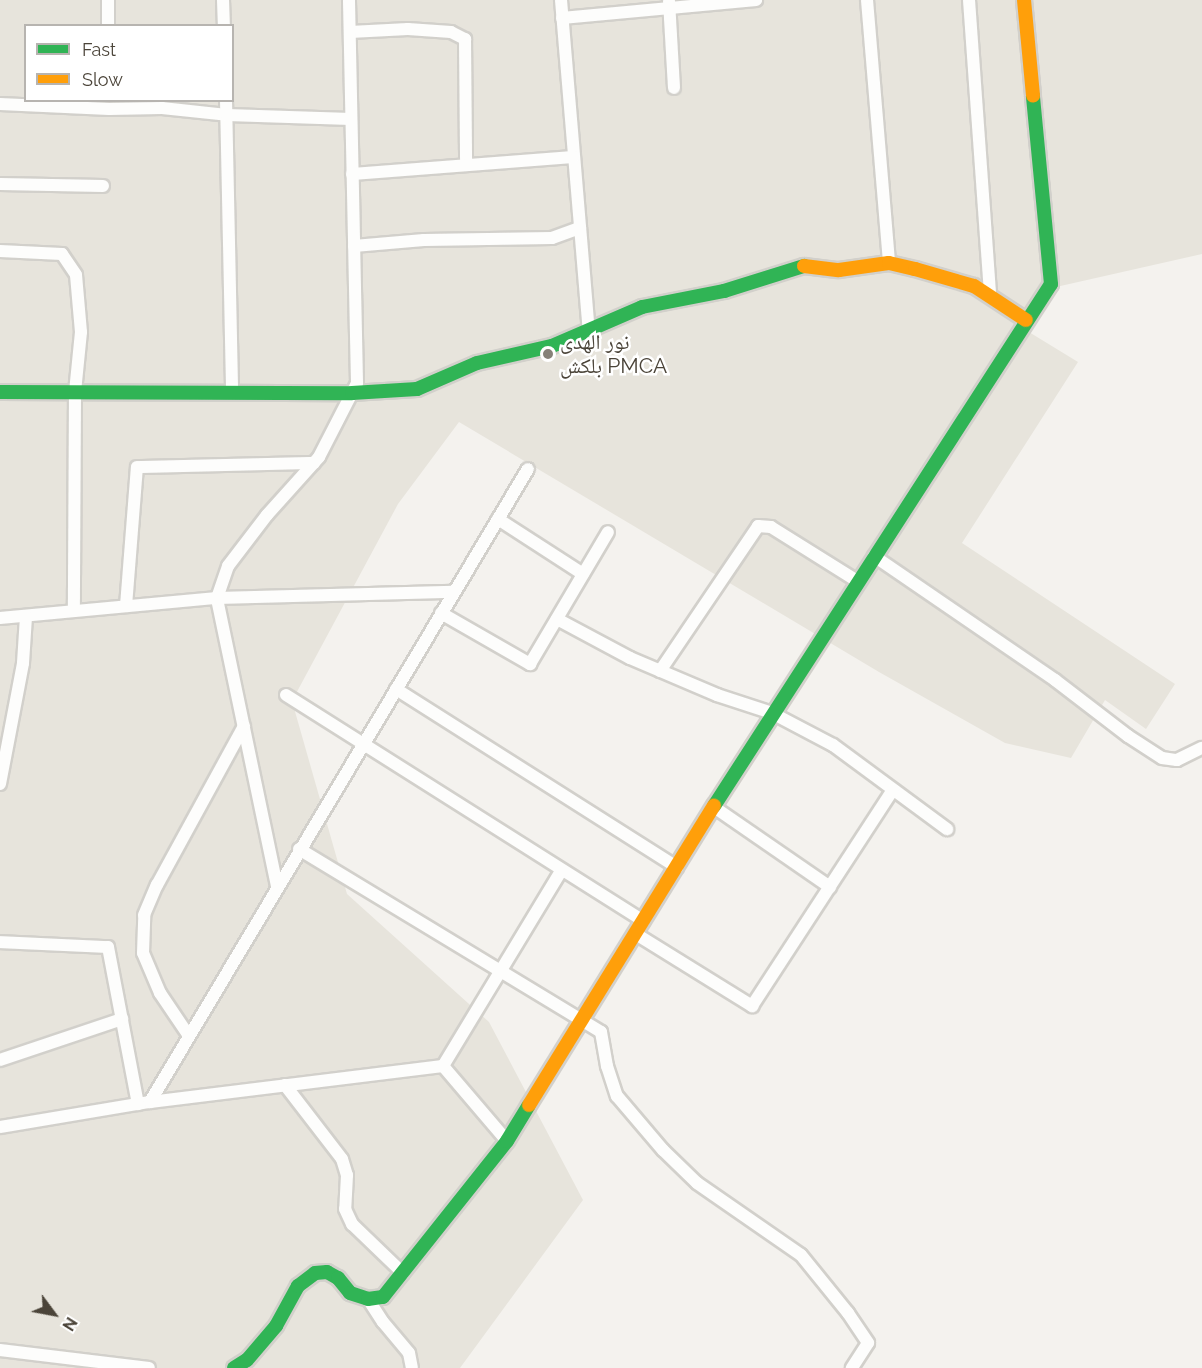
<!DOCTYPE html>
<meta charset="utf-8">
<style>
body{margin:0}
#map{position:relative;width:1202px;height:1368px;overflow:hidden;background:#f4f2ee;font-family:Raleway,"Noto Naskh Arabic",sans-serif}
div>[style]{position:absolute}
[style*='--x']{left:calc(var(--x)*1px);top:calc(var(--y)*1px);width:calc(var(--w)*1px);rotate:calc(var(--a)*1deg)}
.residential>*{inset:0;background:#e7e4dc}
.roads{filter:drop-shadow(2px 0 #d2d0cb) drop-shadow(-2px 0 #d2d0cb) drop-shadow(0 2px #d2d0cb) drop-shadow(0 -2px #d2d0cb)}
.street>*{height:12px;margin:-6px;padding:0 6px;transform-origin:6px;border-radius:6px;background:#fdfdfc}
.fast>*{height:14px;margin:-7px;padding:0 7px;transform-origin:7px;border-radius:7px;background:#30b455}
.slow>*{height:14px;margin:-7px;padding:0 7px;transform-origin:7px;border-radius:7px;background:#ff9f0a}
.dots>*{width:16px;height:16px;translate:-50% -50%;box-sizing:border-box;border:3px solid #fff;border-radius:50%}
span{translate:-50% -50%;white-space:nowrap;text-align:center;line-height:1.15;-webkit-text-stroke:5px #fff;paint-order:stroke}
.poi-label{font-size:21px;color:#4b4439}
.left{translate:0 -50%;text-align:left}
.legend{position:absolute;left:24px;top:24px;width:210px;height:78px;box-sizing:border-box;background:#fff;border:2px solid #b7b4b0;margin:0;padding:8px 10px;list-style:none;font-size:18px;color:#4b4439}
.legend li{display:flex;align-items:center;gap:12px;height:30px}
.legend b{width:30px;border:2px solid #b7b4b0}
.north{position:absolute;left:24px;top:1284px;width:60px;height:60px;-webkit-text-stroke:4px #fff;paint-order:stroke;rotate:122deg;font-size:16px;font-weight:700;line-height:24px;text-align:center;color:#4b4439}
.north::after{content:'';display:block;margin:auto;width:21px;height:27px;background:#4b4439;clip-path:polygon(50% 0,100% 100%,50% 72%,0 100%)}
</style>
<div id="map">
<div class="residential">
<i style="clip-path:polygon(evenodd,0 0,1202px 0,1202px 254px,1056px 287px,1024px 329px,1078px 362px,962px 543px,1175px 684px,1146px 729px,1105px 700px,1071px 758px,1005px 743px,879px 672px,459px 422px,398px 504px,292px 701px,347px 894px,489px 1022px,583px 1200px,460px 1368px,0 1368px,0 0,26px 26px,232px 26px,232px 100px,26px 100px,26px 26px)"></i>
</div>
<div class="roads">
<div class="street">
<i style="--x:108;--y:0;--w:26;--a:90"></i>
<i style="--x:223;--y:0;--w:26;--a:88"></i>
<i style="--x:561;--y:0;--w:331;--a:85.2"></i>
<i style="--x:867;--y:0;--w:264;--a:85.2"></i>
<i style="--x:969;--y:0;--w:296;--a:85.9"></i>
<i style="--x:669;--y:1;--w:87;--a:86.7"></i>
<i style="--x:562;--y:18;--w:195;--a:-5.3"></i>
<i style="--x:350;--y:32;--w:58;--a:-3"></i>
<i style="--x:408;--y:29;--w:43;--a:4"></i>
<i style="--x:451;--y:32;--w:16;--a:27"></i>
<i style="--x:465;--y:39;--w:126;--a:89.5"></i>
<i style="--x:226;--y:100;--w:292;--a:88.8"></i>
<i style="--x:0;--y:104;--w:109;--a:2.6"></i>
<i style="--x:109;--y:109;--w:53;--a:-1.1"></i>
<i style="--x:162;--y:108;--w:65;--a:6.1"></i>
<i style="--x:227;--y:115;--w:124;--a:1.8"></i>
<i style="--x:352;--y:174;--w:222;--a:-4.4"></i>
<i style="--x:0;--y:184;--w:103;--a:1.1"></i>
<i style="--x:354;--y:246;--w:70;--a:-4.9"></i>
<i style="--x:424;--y:240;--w:128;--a:-0.9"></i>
<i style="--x:552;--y:238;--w:30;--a:-20"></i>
<i style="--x:0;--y:251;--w:62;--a:2.8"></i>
<i style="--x:62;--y:254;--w:25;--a:56"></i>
<i style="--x:76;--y:275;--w:57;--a:85"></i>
<i style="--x:81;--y:332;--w:60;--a:95.7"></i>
<i style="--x:75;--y:392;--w:219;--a:90.3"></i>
<i style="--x:498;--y:519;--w:101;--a:32.9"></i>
<i style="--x:874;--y:556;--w:219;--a:34.4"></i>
<i style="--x:1055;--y:680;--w:92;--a:37.5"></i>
<i style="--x:1128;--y:736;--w:40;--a:32.9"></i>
<i style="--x:1162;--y:758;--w:15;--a:8"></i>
<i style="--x:1177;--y:760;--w:28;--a:-26"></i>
<i style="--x:126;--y:606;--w:139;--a:-85.5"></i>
<i style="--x:137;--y:467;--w:177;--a:-1.3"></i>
<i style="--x:441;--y:613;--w:103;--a:29.8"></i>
<i style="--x:530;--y:664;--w:153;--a:-59.4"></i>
<i style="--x:0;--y:618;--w:218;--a:-5.3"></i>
<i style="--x:217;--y:598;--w:237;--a:-1.5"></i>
<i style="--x:557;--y:619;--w:83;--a:28.1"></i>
<i style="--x:630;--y:658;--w:95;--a:23"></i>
<i style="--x:717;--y:695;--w:58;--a:18.1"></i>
<i style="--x:772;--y:713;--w:69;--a:27.7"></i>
<i style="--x:833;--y:745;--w:142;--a:36.4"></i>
<i style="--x:660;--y:671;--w:175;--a:-55.9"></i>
<i style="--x:758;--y:526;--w:13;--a:4"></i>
<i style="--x:771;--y:527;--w:102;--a:32.1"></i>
<i style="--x:396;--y:689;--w:333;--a:32.4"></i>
<i style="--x:286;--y:695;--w:423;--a:32.3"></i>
<i style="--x:0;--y:784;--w:123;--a:-79.2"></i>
<i style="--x:23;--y:663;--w:47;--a:-86.3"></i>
<i style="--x:714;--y:807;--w:141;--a:34.6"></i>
<i style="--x:299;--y:849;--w:353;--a:31.2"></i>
<i style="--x:601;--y:1032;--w:35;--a:80"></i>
<i style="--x:607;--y:1066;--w:32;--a:72"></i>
<i style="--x:617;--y:1096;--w:71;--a:49.6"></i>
<i style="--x:663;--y:1150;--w:47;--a:44.1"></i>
<i style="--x:697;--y:1183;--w:126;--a:34.7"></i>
<i style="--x:801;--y:1255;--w:75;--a:51"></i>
<i style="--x:848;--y:1313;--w:36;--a:56"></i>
<i style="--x:868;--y:1343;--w:30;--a:123"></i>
<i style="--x:277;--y:886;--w:294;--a:-101.8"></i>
<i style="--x:217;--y:598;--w:34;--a:-71"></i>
<i style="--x:228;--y:566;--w:64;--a:-52.6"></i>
<i style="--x:267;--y:515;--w:78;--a:-48.1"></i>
<i style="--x:319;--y:457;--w:83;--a:-62.8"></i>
<i style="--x:357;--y:383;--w:383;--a:-91.2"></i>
<i style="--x:636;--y:934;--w:137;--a:31.8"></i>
<i style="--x:752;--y:1006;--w:258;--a:-56.9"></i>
<i style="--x:0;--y:942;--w:108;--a:2.7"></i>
<i style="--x:108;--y:947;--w:160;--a:79.2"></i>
<i style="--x:189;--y:1036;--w:52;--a:-124"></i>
<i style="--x:160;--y:993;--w:43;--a:-113"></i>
<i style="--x:143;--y:953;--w:38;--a:-88"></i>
<i style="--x:144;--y:915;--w:33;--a:-67"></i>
<i style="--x:157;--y:885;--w:181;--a:-61.3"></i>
<i style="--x:0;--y:1060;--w:129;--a:-18.6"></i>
<i style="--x:285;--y:1085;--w:93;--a:52.4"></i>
<i style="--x:342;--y:1159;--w:17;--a:73"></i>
<i style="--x:347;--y:1175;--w:34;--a:93"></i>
<i style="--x:345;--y:1209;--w:17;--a:65"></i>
<i style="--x:352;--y:1224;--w:71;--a:43.9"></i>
<i style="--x:150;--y:1102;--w:737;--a:-59.16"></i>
<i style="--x:0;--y:1127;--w:152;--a:-9.5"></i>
<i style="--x:150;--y:1102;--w:295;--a:-7"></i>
<i style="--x:507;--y:1141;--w:99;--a:-130.5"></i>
<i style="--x:443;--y:1066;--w:228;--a:-58.8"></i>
<i style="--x:368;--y:1299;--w:27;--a:57"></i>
<i style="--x:383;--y:1322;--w:40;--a:50"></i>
<i style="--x:409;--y:1353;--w:15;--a:79"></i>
<i style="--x:0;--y:1350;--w:150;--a:6.9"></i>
</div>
<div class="fast">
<i style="--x:0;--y:392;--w:352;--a:0.2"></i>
<i style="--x:352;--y:393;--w:65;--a:-3.5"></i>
<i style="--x:417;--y:389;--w:65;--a:-23.4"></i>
<i style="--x:477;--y:363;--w:77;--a:-12.8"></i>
<i style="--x:552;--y:346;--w:98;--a:-23.4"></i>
<i style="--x:642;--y:307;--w:84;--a:-11"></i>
<i style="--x:724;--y:291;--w:84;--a:-17.4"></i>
<i style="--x:714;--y:806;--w:621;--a:-57.15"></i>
<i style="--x:1051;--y:284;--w:189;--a:-95.5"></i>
<i style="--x:234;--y:1368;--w:15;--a:-32"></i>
<i style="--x:247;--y:1360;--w:45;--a:-49.5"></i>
<i style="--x:276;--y:1326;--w:46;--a:-61.2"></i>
<i style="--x:298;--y:1286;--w:21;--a:-37"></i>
<i style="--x:315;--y:1273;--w:12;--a:-5"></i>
<i style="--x:327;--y:1272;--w:13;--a:29"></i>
<i style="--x:338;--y:1278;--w:19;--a:51"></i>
<i style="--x:350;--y:1293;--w:19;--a:18"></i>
<i style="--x:368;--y:1299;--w:15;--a:-8"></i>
<i style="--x:383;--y:1297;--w:199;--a:-51.5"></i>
<i style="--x:507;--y:1141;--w:42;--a:-58.6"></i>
</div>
<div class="slow">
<i style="--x:1024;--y:0;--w:96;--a:84.6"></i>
<i style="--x:804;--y:266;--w:35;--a:7"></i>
<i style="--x:839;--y:270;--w:50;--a:-8"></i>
<i style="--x:889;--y:263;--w:27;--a:13"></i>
<i style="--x:915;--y:269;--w:61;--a:16.1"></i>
<i style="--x:974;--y:286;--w:62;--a:33.2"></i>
<i style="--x:529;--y:1105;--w:352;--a:-58.3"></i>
</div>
</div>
<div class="dots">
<i style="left:548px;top:354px;background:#868178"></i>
</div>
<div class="poi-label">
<span class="left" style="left:560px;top:354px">نور الهدى<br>بلكش PMCA</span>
</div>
<ul class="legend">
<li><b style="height:8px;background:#30b455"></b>Fast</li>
<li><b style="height:8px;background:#ff9f0a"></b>Slow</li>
</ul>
<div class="north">N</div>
</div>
